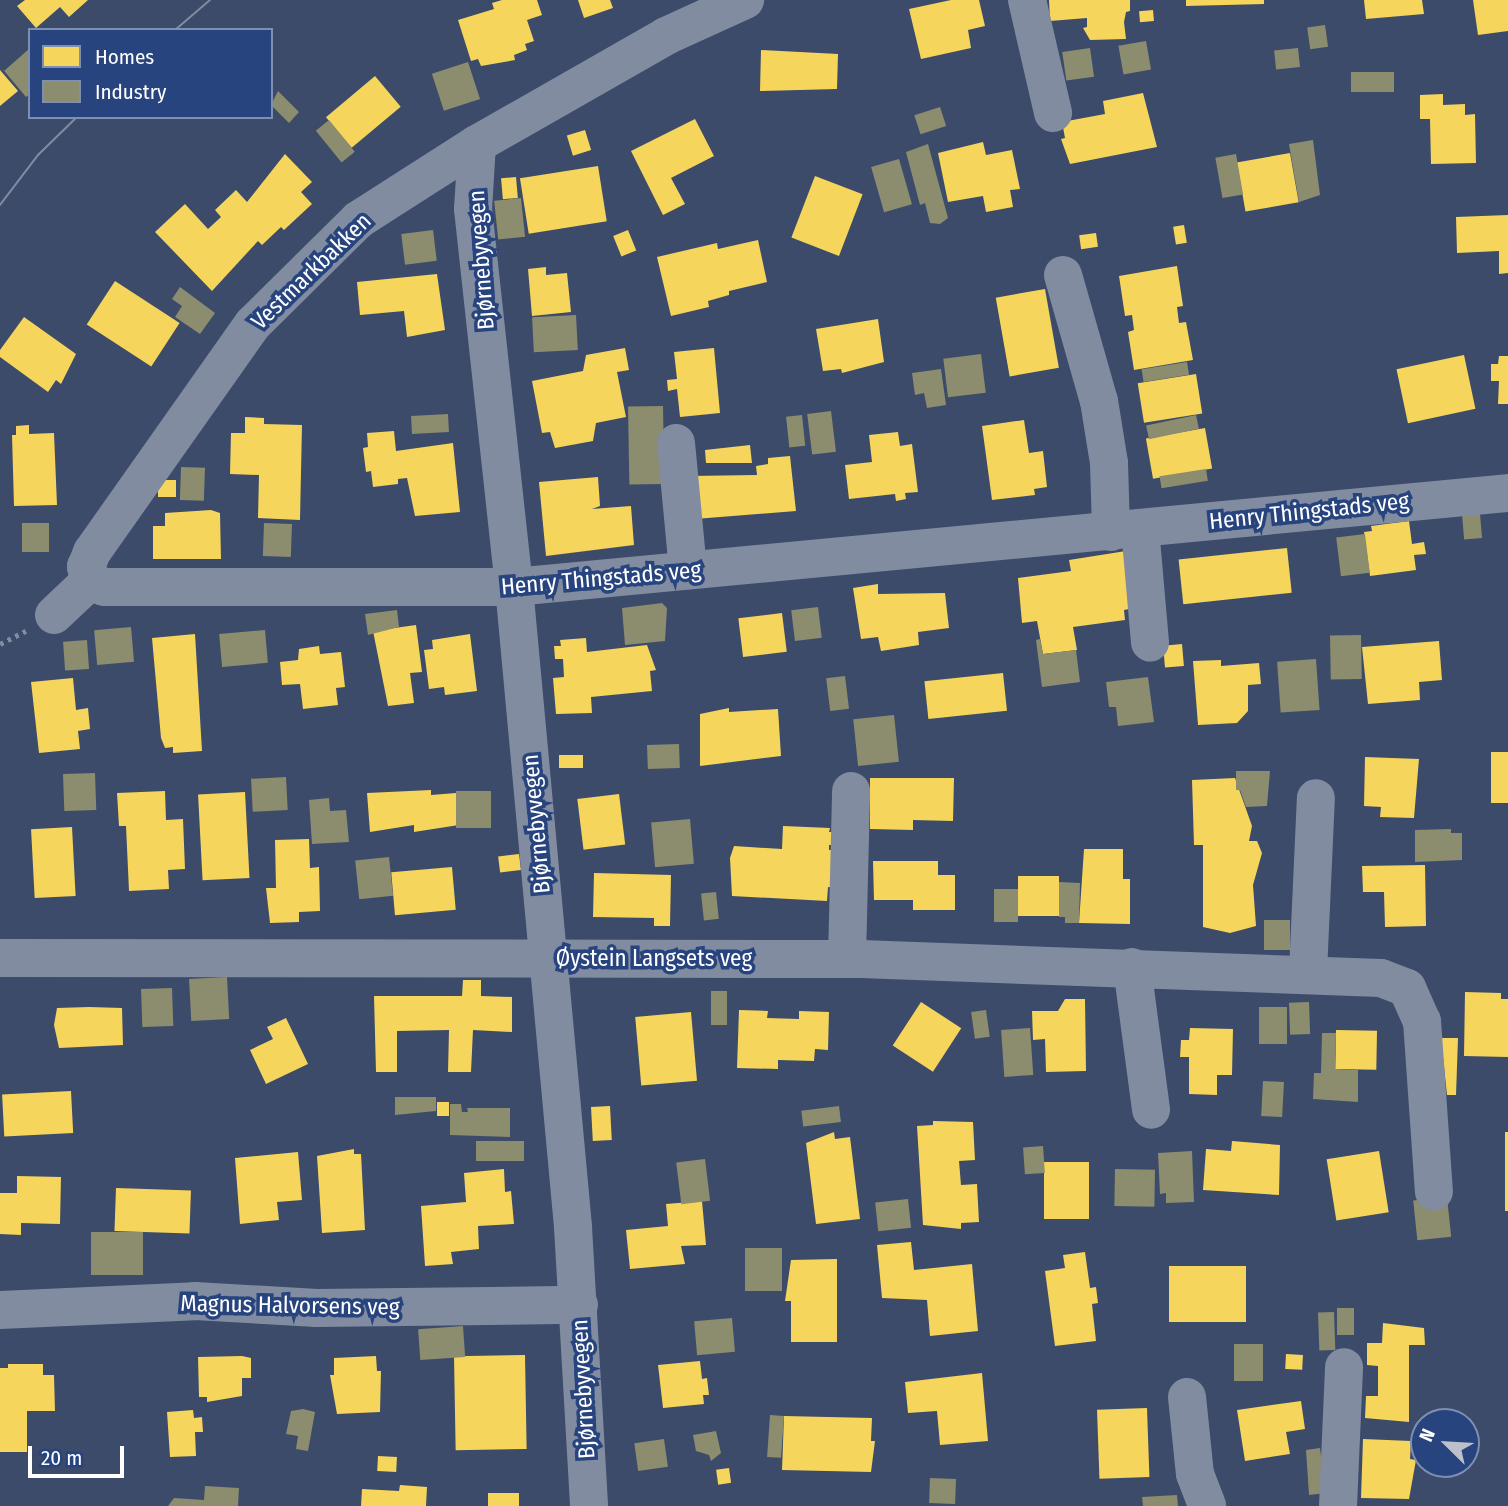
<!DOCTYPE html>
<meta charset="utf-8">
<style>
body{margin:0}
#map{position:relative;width:1508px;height:1506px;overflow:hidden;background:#3c4b6a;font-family:"Fira Sans Condensed",sans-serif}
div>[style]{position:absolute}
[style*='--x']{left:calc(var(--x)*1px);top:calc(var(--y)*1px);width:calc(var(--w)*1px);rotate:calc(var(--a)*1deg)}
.homes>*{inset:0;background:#f6d55c;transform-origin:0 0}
.industry>*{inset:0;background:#8c8c6e;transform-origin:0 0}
.path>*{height:4.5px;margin-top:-2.25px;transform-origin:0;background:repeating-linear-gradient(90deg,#818ca1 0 3.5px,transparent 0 8.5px)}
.minor>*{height:38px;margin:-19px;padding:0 19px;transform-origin:19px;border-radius:19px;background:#818ca1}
.tram>*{height:2px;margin:-1px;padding:0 1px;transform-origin:1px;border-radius:1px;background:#828ca0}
span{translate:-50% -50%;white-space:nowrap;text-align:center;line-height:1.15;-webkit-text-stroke:7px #28447e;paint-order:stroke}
.street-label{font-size:23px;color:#fff}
.legend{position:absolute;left:28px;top:28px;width:245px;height:91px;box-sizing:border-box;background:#28447e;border:2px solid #7e8fb2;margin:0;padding:9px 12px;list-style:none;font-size:21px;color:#fff}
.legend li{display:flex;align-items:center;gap:14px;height:35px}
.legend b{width:35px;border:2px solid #7e8fb2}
.north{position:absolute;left:1410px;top:1408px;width:70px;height:70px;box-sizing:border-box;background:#28447e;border:2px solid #7e8fb2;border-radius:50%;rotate:294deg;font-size:19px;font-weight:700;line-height:28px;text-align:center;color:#fff}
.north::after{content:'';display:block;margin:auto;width:24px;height:32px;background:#bbc0cb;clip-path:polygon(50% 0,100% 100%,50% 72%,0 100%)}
.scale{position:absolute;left:28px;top:1446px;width:96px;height:32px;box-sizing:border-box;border:4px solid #fff;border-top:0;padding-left:9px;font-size:21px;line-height:24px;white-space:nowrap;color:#fff;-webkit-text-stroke:5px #28447e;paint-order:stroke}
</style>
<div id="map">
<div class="homes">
<i style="clip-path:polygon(25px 0,88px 0,69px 17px,60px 7px,36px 28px,17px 6px)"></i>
<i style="clip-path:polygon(502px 0,537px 0,542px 15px,527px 20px,534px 41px,525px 44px,527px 50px,514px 55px,515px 60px,481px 66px,478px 59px,471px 61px,458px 20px,494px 9px,492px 3px)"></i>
<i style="clip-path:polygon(578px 0,610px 0,613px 8px,584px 18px)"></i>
<i style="clip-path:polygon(951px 0,979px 0,985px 26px,968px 30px,971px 48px,921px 59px,909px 9px)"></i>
<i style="clip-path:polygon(1049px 0,1130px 0,1130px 11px,1126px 12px,1124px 22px,1126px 39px,1090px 40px,1083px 28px,1087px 27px,1087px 18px,1050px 21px)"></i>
<i style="clip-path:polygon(1186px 0,1264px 0,1264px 4px,1186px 6px)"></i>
<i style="clip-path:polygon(1364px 0,1422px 0,1424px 14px,1366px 19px)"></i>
<i style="clip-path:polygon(1473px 0,1508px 0,1508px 31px,1478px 35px)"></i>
<i style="left:1153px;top:10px;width:11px;height:14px;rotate:85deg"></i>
<i style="clip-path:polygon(761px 50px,838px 54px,837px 89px,760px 91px)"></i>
<i style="clip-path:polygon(0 70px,18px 91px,0 106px)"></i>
<i style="left:375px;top:76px;width:40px;height:64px;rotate:50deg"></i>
<i style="clip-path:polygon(1143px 93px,1157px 147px,1070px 164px,1061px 139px,1065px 138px,1062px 122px,1105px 114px,1103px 101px)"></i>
<i style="clip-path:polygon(1443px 94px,1443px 105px,1465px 104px,1465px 115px,1475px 114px,1476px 163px,1431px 164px,1430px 119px,1420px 119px,1420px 95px)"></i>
<i style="clip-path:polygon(695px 119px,714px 156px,671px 178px,685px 204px,663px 215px,631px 151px)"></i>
<i style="left:585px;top:130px;width:21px;height:19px;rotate:73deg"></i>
<i style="clip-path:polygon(983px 142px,986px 155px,1012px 150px,1020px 189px,1010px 190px,1013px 207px,986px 212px,983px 196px,948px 202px,938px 153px)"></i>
<i style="left:1290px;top:153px;width:50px;height:54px;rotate:80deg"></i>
<i style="clip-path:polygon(285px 154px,312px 182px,301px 192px,312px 204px,284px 230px,281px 227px,262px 245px,258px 241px,212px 291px,155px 232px,185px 204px,208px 229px,221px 217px,215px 210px,236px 190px,247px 202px)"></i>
<i style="left:598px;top:166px;width:56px;height:79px;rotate:81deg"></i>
<i style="left:815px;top:176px;width:51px;height:66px;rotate:21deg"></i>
<i style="left:516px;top:177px;width:21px;height:15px;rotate:85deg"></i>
<i style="clip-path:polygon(1508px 215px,1508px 273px,1499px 274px,1499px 251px,1457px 253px,1456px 217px)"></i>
<i style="left:1184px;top:225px;width:18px;height:11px;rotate:81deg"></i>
<i style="left:628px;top:230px;width:22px;height:16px;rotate:68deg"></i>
<i style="left:1096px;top:233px;width:14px;height:17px;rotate:82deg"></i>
<i style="clip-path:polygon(758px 240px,767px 282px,729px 291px,729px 295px,708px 301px,709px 307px,671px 316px,657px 257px,717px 243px,718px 249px)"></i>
<i style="clip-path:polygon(1177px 266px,1183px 306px,1177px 307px,1179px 323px,1186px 322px,1193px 360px,1134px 370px,1128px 332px,1134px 330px,1132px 315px,1125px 316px,1119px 276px)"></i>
<i style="clip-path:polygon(546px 267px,546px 275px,567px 273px,571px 312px,532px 316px,528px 269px)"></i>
<i style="clip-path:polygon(437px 274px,445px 330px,407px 337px,404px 311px,360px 315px,357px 282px)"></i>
<i style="left:115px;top:281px;width:77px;height:52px;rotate:33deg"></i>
<i style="left:1045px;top:289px;width:80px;height:50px;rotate:80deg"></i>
<i style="clip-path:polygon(24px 317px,76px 354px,61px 384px,56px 380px,48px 392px,0 357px,0 350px)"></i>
<i style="clip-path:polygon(878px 319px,884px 362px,842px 373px,841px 369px,823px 371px,816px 329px)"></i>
<i style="clip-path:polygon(625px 348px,629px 370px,617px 372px,626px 417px,596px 423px,593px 441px,555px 448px,550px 432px,542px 433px,532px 381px,583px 371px,586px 355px)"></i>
<i style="clip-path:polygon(714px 348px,720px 413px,680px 417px,677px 389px,668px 391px,667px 380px,677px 379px,674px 352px)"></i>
<i style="left:1464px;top:355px;width:55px;height:69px;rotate:78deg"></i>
<i style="clip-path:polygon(1499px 356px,1508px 356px,1508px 404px,1498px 404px,1499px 381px,1491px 381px,1491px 364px,1498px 364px)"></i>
<i style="left:1196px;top:374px;width:40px;height:59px;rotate:81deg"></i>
<i style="clip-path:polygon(245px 417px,264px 418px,264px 424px,302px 425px,300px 520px,258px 518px,259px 475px,230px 474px,231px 433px,245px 433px)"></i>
<i style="clip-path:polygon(1024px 420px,1029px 453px,1043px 451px,1047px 487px,1034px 489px,1035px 495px,992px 500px,982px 426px)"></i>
<i style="clip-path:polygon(29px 425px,29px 434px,54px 433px,57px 505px,14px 506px,12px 435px,16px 435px,16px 426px)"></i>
<i style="left:1205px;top:428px;width:41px;height:60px;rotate:80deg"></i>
<i style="clip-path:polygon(394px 431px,396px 451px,453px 443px,460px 512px,415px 516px,407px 478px,398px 479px,398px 484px,373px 487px,371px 471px,366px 472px,363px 448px,368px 447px,367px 433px)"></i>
<i style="clip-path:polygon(898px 432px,900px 446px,912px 444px,918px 492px,905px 493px,906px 499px,896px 501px,895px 494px,849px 499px,845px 465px,872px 462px,869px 435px)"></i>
<i style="clip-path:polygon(750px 445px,752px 463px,706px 463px,705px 450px)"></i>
<i style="clip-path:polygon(790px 456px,796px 511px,695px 519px,690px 476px,757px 475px,756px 466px,768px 464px,768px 458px)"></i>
<i style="clip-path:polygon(598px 477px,600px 506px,592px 509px,631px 506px,634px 545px,546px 556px,539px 482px)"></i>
<i style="left:158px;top:480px;width:18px;height:17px"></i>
<i style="clip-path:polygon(211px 510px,220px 513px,221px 559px,153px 559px,153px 526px,165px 526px,165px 513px)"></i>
<i style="clip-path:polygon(1409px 521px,1412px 544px,1424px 542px,1426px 554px,1414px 555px,1416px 570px,1370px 576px,1364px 532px,1372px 531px,1371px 526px)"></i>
<i style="left:1287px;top:548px;width:45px;height:109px;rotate:84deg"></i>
<i style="clip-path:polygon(1126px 551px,1129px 609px,1124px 610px,1125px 620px,1073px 627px,1077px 650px,1043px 654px,1037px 621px,1022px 623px,1018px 578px,1071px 571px,1069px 560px)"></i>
<i style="clip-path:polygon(878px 584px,878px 594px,945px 593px,949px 628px,918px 632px,919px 645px,881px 651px,878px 637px,861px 639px,853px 588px)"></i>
<i style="left:782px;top:613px;width:39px;height:44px;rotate:83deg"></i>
<i style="clip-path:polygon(416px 625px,422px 672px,410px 673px,414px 703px,388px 706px,373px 631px)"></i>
<i style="clip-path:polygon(195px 634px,202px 751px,173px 753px,173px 747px,165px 748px,161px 738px,152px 638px)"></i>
<i style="clip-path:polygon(470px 634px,477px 691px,445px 695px,444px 687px,429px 689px,424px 650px,433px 649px,432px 640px)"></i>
<i style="clip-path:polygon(586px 638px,587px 652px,647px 645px,656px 670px,650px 671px,652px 691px,591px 697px,592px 713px,556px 714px,553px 678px,564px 677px,563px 659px,555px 659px,554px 646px,561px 646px,560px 640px)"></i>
<i style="clip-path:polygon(1439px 641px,1442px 680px,1419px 682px,1420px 700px,1368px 704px,1362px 647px)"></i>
<i style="left:1182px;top:644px;width:22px;height:19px;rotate:85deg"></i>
<i style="clip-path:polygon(319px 646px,320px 654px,341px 652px,345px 687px,336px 688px,338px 705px,303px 709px,300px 684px,282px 685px,280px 662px,298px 660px,299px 649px)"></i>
<i style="clip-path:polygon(1221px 660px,1221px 666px,1259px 663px,1261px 684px,1248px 685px,1248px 711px,1237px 723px,1198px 725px,1193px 661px)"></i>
<i style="left:1003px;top:673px;width:38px;height:79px;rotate:84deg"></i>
<i style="clip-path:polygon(73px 678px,76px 710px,88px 708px,90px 729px,78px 731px,80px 749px,39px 753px,31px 682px)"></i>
<i style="clip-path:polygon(729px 708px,729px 712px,778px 709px,781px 756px,700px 766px,700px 714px)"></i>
<i style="left:1491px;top:752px;width:17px;height:51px"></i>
<i style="left:583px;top:755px;width:13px;height:24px;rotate:90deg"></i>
<i style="clip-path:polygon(1365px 757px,1419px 759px,1414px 818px,1380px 817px,1381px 807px,1364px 806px)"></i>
<i style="clip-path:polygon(870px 778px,954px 778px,953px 821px,913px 820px,913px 830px,870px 829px)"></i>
<i style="clip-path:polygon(1235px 778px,1252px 826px,1249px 841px,1257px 841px,1262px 853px,1253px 885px,1256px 926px,1230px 933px,1203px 927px,1203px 845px,1194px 845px,1192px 780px)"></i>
<i style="clip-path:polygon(431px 790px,431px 795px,456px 793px,459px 825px,414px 832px,414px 825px,370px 832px,367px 793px)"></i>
<i style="clip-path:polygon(165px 791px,166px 820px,183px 819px,185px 869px,168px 870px,169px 889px,129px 891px,126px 826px,119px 826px,117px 793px)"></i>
<i style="left:245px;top:792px;width:86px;height:47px;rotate:87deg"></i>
<i style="left:619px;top:794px;width:51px;height:42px;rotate:83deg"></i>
<i style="clip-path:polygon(783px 826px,830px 828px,829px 832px,836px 832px,835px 845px,829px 845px,829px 850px,838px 850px,836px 888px,828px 887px,827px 901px,732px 896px,730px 858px,734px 846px,782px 849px)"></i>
<i style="left:72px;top:827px;width:69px;height:41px;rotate:87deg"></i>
<i style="clip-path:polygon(309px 839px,310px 868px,319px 867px,320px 911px,299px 912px,299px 922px,270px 923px,266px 888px,276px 888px,275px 840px)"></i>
<i style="clip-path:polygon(1084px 849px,1123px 849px,1123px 879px,1130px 879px,1130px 924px,1079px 923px)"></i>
<i style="left:519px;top:854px;width:16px;height:21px;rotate:83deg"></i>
<i style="clip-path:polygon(873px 861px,938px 861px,938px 875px,955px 875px,955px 910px,913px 910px,913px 900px,874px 900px)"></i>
<i style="clip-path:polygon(1425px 865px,1426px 926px,1385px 927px,1384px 892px,1363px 892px,1362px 866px)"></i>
<i style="left:452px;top:867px;width:43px;height:61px;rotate:85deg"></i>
<i style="clip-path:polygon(594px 873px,671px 875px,670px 926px,654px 926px,654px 918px,593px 917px)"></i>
<i style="left:1018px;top:876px;width:41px;height:40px"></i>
<i style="clip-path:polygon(463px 980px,481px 980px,481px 996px,512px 997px,512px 1032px,473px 1030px,471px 1072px,448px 1072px,449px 1030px,397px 1031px,397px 1072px,376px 1072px,374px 996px,462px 996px)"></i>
<i style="clip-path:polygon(1465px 992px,1501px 993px,1501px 999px,1508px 999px,1508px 1057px,1464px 1056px)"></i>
<i style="clip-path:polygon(1065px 999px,1085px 999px,1086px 1071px,1046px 1072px,1045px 1039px,1033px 1040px,1032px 1011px,1058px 1011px)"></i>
<i style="left:921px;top:1002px;width:48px;height:52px;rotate:33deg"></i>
<i style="clip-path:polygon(89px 1007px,122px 1008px,123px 1045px,59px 1048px,54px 1025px,57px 1008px)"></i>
<i style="clip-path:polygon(739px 1010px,768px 1011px,767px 1018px,799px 1019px,799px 1011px,829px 1012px,828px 1050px,815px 1049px,814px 1061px,778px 1060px,778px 1069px,737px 1068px)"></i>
<i style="left:691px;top:1012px;width:69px;height:56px;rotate:85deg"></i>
<i style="clip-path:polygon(286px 1018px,308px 1064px,266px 1084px,250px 1050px,273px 1039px,267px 1027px)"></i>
<i style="clip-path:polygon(1190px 1028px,1233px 1029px,1232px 1075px,1217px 1075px,1217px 1095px,1189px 1094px,1189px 1057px,1180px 1057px,1181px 1040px,1189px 1040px)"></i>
<i style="left:1336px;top:1030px;width:41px;height:39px;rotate:1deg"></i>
<i style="clip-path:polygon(1441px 1038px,1458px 1038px,1456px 1095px,1447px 1095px)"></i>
<i style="left:71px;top:1091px;width:42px;height:69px;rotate:87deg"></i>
<i style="left:437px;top:1102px;width:12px;height:14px"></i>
<i style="left:610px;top:1106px;width:34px;height:19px;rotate:87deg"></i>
<i style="clip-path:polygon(933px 1121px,973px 1122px,975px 1160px,959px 1161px,961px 1185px,977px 1184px,979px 1222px,961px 1223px,961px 1229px,923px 1225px,917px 1126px,933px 1125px)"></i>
<i style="clip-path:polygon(834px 1132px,835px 1139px,850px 1137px,860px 1219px,816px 1224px,806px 1143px)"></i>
<i style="left:1505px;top:1132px;width:3px;height:79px"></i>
<i style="clip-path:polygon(1232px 1141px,1280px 1145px,1279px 1195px,1203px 1190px,1206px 1149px,1231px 1151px)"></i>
<i style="clip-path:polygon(354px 1149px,354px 1154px,361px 1154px,365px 1230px,322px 1233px,317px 1156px)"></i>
<i style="left:1379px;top:1151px;width:62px;height:53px;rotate:81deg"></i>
<i style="clip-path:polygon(298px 1152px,302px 1200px,277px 1202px,279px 1220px,240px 1224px,235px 1158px)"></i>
<i style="left:1044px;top:1162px;width:45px;height:57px"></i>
<i style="clip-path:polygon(504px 1169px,505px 1192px,511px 1191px,514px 1224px,478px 1226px,479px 1249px,451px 1252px,453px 1264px,425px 1266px,421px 1206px,466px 1202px,464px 1173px)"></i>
<i style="clip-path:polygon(17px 1176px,61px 1177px,60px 1224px,21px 1223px,21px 1235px,0 1234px,0 1193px,17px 1193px)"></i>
<i style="left:116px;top:1188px;width:75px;height:43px;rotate:2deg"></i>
<i style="clip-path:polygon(702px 1201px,706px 1245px,681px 1246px,685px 1264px,630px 1269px,626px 1230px,668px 1226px,666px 1204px)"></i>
<i style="clip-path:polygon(911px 1242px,914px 1270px,972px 1264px,978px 1331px,930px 1336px,927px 1300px,882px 1298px,877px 1245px)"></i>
<i style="clip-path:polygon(1085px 1252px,1090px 1288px,1096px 1287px,1098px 1303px,1092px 1304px,1096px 1341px,1055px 1346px,1045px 1271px,1065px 1268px,1063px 1255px)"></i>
<i style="clip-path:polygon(837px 1259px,837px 1342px,791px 1342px,791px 1301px,785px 1301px,791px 1260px)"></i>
<i style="left:1169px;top:1266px;width:77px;height:56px"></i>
<i style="clip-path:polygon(1383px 1323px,1424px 1328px,1425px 1345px,1409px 1345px,1409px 1422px,1365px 1418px,1366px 1396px,1378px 1396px,1378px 1366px,1367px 1365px,1367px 1343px,1382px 1343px)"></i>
<i style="left:1286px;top:1354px;width:17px;height:15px;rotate:3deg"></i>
<i style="left:525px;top:1355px;width:94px;height:71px;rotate:89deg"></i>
<i style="clip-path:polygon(242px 1356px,251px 1358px,251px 1378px,242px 1378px,242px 1396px,207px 1402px,207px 1397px,199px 1397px,198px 1357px)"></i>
<i style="clip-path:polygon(376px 1356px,377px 1371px,381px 1371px,380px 1412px,337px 1414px,330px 1375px,334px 1375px,334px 1358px)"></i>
<i style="clip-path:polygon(700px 1361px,702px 1379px,707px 1378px,709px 1395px,703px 1395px,704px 1404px,663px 1408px,658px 1365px)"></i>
<i style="clip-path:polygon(8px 1364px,43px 1364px,43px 1375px,54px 1375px,55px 1411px,27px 1411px,27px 1452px,0 1452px,0 1368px,8px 1368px)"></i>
<i style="clip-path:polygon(982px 1373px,988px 1441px,940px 1445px,937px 1411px,908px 1413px,905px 1382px)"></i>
<i style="clip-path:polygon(1301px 1401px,1305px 1429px,1286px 1432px,1290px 1454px,1245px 1461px,1237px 1410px)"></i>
<i style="left:1147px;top:1408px;width:69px;height:50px;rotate:88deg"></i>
<i style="clip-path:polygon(193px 1410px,194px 1418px,202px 1417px,203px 1432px,195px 1432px,196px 1456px,170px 1457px,167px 1412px)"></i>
<i style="clip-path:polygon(784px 1416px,872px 1418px,871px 1441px,875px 1441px,871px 1472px,782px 1470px)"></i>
<i style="clip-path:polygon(1363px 1439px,1411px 1441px,1410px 1459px,1416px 1460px,1409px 1499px,1361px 1498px)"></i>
<i style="left:378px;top:1456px;width:19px;height:15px;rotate:3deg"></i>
<i style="left:729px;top:1468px;width:15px;height:13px;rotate:82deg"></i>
<i style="clip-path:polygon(400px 1485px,427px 1487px,426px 1506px,361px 1506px,362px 1489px,399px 1491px)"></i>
<i style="left:488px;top:1493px;width:31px;height:13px"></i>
</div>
<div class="industry">
<i style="left:1325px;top:25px;width:22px;height:18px;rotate:82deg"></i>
<i style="left:1146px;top:41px;width:29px;height:28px;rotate:80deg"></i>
<i style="clip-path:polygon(30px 48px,30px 94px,26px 97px,0 66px,4px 71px)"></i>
<i style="left:1090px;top:48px;width:29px;height:28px;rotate:82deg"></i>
<i style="left:1298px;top:48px;width:19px;height:24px;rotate:84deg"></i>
<i style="left:468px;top:62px;width:39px;height:38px;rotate:72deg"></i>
<i style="left:1351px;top:72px;width:43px;height:20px"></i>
<i style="clip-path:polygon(278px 91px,299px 112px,289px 123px,271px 105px)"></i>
<i style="left:940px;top:107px;width:20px;height:27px;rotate:72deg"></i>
<i style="left:329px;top:120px;width:41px;height:17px;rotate:51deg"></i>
<i style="clip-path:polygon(1313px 140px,1320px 195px,1299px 202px,1289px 144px)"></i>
<i style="clip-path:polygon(928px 144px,948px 218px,940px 224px,930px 223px,925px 203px,920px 205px,906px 152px)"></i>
<i style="left:1236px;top:154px;width:41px;height:21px;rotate:80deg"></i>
<i style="left:899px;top:159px;width:47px;height:29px;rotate:74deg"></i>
<i style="left:521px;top:198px;width:39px;height:27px;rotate:84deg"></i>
<i style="left:433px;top:230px;width:31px;height:32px;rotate:83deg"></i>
<i style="clip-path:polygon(180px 287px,215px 313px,200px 334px,175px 317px,182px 306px,172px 299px)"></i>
<i style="left:576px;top:315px;width:35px;height:44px;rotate:87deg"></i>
<i style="left:981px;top:354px;width:39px;height:38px;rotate:83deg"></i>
<i style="left:1187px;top:362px;width:13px;height:46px;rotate:81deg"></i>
<i style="clip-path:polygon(941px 369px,946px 405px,927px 408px,924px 393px,915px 395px,912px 373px)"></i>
<i style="left:663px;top:406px;width:78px;height:35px;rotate:89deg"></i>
<i style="left:831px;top:411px;width:41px;height:24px;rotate:83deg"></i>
<i style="left:448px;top:414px;width:18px;height:37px;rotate:87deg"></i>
<i style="left:802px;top:415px;width:31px;height:16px;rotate:84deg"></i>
<i style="left:1196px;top:415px;width:14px;height:51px;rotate:78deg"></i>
<i style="left:181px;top:467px;width:24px;height:33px;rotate:2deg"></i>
<i style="left:1206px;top:469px;width:12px;height:47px;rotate:81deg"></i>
<i style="left:1480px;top:514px;width:24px;height:18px;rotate:85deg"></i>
<i style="left:22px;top:523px;width:27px;height:29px"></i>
<i style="left:264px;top:523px;width:28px;height:33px;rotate:2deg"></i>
<i style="left:1365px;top:534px;width:39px;height:29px;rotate:83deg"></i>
<i style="clip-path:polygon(662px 603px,667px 608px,665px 641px,625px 645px,622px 608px)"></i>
<i style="left:818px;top:607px;width:31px;height:27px;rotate:83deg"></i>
<i style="clip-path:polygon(397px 610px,399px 627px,368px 635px,365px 614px)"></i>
<i style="left:131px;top:627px;width:35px;height:37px;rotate:85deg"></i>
<i style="left:265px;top:630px;width:33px;height:46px;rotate:85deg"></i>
<i style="left:1361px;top:635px;width:44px;height:31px;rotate:89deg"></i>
<i style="clip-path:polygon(1040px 639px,1043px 654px,1076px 650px,1080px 682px,1042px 687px,1036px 640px)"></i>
<i style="left:87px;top:640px;width:29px;height:24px;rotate:86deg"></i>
<i style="left:1316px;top:659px;width:51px;height:39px;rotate:86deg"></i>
<i style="left:845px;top:676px;width:33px;height:19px;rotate:83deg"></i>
<i style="clip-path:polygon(1148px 677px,1154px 722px,1118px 726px,1116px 707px,1109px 707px,1106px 682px)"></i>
<i style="left:894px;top:715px;width:47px;height:41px;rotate:84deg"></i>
<i style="left:679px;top:744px;width:24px;height:32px;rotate:88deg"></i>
<i style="clip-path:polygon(1236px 771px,1270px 771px,1267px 806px,1246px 807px,1240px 790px,1236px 790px)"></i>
<i style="left:95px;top:773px;width:37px;height:32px;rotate:88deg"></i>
<i style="left:286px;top:777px;width:33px;height:35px;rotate:87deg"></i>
<i style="left:456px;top:791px;width:35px;height:37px"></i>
<i style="clip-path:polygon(329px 798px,330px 811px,346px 810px,349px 842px,312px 844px,309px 800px)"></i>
<i style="left:690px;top:819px;width:45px;height:39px;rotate:85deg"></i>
<i style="clip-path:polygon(1451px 829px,1451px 833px,1462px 833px,1462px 860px,1415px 862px,1415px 830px)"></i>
<i style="left:389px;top:857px;width:39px;height:34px;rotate:84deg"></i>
<i style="clip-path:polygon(1059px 882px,1080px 883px,1079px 923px,1065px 923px,1065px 917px,1059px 917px)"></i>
<i style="left:994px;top:889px;width:24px;height:33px"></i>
<i style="left:716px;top:892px;width:27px;height:15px;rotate:84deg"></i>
<i style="left:1264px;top:920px;width:26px;height:30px"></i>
<i style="left:227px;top:977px;width:42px;height:38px;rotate:87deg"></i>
<i style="left:172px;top:988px;width:38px;height:31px;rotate:88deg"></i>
<i style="left:711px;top:991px;width:16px;height:34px"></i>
<i style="left:1309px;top:1002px;width:32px;height:20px;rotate:88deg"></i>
<i style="left:1287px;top:1007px;width:37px;height:28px;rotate:90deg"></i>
<i style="left:986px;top:1010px;width:27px;height:15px;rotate:82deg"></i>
<i style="left:1030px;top:1028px;width:47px;height:29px;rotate:86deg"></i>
<i style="clip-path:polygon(1322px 1033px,1336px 1033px,1335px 1069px,1358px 1070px,1358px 1102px,1313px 1099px,1314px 1073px,1321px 1073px)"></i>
<i style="left:1263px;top:1081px;width:21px;height:35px;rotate:3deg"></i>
<i style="clip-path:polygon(395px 1097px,436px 1097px,436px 1111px,395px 1115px)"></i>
<i style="clip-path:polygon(450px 1104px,461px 1104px,462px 1112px,468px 1112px,467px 1108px,510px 1108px,510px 1137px,450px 1135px)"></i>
<i style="left:839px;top:1106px;width:16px;height:38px;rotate:83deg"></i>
<i style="left:476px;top:1141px;width:48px;height:20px"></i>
<i style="left:1043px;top:1146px;width:27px;height:20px;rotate:86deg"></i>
<i style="clip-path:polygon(1192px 1151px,1194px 1202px,1166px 1203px,1166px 1193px,1160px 1194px,1158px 1153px)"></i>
<i style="left:705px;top:1159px;width:42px;height:29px;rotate:83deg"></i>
<i style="left:1115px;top:1169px;width:40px;height:37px;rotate:1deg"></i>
<i style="left:1447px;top:1197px;width:40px;height:34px;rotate:84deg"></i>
<i style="left:908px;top:1199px;width:29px;height:33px;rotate:84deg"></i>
<i style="left:143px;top:1232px;width:43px;height:52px;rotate:90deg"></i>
<i style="left:782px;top:1248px;width:43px;height:37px;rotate:90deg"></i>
<i style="left:1337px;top:1308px;width:17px;height:27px"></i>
<i style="left:1334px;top:1312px;width:38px;height:16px;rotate:88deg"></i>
<i style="left:732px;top:1318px;width:34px;height:38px;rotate:85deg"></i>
<i style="left:463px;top:1326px;width:31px;height:45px;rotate:86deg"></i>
<i style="left:1234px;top:1344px;width:29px;height:37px"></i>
<i style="clip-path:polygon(303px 1409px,315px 1412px,308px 1451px,296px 1449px,298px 1436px,286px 1434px,291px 1411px)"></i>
<i style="left:770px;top:1415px;width:14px;height:42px;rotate:4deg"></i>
<i style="clip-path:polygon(716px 1431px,721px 1453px,711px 1461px,709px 1455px,696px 1451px,693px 1435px)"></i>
<i style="left:664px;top:1439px;width:28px;height:30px;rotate:82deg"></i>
<i style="clip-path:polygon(1320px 1448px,1326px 1493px,1309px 1495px,1306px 1450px)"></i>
<i style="left:930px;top:1478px;width:26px;height:25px;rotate:2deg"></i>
<i style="clip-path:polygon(205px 1486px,239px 1488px,238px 1506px,168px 1506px,174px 1498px,204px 1500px)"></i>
<i style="clip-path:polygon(1177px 1495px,1178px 1506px,1143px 1506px,1142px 1497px)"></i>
</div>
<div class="path">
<i style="--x:0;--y:644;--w:29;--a:-27"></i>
</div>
<div class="minor">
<i style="--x:1027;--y:0;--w:116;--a:77"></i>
<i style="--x:477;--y:144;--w:65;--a:93.5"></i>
<i style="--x:473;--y:209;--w:380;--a:83.8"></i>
<i style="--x:514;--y:587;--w:643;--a:84.73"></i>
<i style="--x:573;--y:1227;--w:279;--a:86.7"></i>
<i style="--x:1063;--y:275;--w:131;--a:74.1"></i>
<i style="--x:1099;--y:401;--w:63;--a:80.8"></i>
<i style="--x:1109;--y:463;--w:69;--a:88.3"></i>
<i style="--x:676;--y:443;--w:128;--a:84.6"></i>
<i style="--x:1140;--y:528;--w:115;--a:85"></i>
<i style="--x:90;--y:581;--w:15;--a:23"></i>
<i style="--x:104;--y:587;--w:410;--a:0"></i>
<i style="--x:514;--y:587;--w:998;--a:-5.4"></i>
<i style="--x:90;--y:581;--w:15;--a:-106"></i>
<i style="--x:86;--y:567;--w:16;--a:-68"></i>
<i style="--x:92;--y:552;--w:279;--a:-54.8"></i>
<i style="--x:253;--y:324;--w:148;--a:-44.7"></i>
<i style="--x:358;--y:220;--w:141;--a:-32.6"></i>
<i style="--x:477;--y:144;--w:218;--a:-29.7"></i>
<i style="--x:666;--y:36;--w:87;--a:-24.5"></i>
<i style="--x:54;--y:615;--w:50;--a:-43.4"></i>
<i style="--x:0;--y:958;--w:861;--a:0.07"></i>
<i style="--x:861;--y:959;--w:520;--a:2.09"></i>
<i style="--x:1381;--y:978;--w:28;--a:21"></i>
<i style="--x:1407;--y:988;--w:36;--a:66"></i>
<i style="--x:1422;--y:1021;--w:171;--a:86"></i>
<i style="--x:847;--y:959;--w:168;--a:-88.6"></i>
<i style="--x:1132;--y:967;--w:144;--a:82.4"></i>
<i style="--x:1308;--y:972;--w:174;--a:-87.4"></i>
<i style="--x:0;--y:1310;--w:195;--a:-2.6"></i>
<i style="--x:195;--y:1301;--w:122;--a:3.3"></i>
<i style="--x:317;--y:1308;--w:262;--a:-0.7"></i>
<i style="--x:1187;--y:1397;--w:77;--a:84.1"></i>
<i style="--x:1195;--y:1474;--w:34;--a:69"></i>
<i style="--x:1338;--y:1506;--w:139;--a:-87.5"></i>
</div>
<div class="tram">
<i style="--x:175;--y:30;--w:46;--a:-40.6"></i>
<i style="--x:0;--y:205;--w:63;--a:-52.8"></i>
<i style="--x:38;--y:155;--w:54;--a:-44.3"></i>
</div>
<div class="street-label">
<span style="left:481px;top:260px;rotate:-94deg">Bjørnebyvegen</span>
<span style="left:311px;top:271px;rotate:-44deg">Vestmarkbakken</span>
<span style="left:1309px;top:511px;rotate:-6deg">Henry Thingstads veg</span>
<span style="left:601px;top:578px;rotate:-5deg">Henry Thingstads veg</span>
<span style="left:536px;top:824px;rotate:-95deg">Bjørnebyvegen</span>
<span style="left:654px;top:958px">Øystein Langsets veg</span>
<span style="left:290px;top:1305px;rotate:1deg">Magnus Halvorsens veg</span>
<span style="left:583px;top:1389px;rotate:-93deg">Bjørnebyvegen</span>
</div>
<ul class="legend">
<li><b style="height:19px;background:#f6d55c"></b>Homes</li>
<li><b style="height:19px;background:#8c8c6e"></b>Industry</li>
</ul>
<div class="north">N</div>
<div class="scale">20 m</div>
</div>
